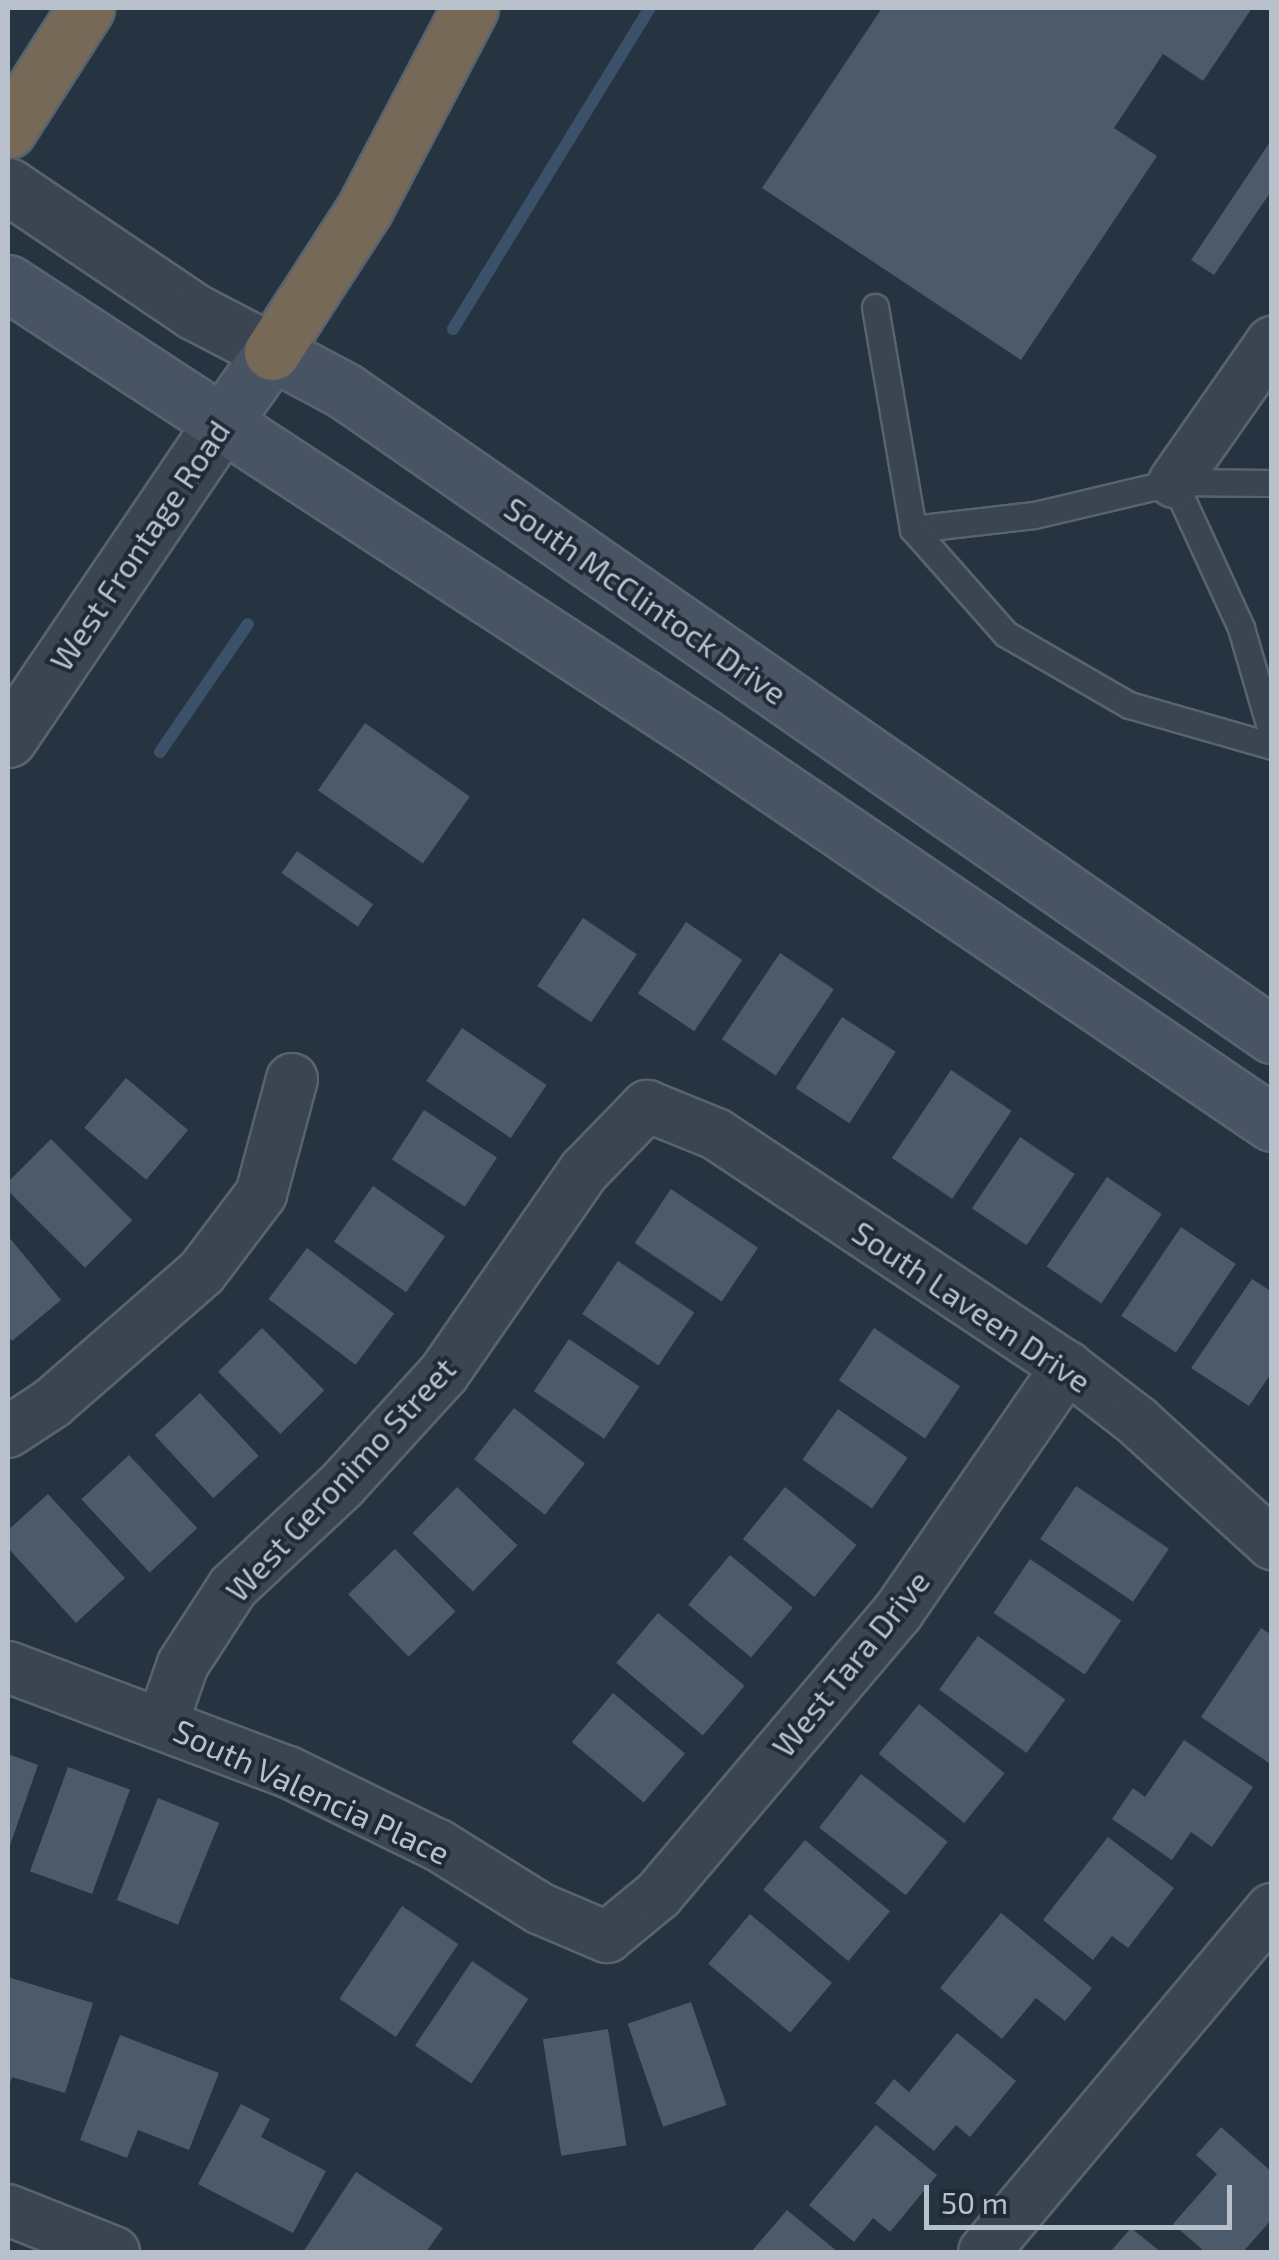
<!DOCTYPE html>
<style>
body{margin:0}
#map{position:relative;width:1279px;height:2260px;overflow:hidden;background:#263341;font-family:"Exo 2",sans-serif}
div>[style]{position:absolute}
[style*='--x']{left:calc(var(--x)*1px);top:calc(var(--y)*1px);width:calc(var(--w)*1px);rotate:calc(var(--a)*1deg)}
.stream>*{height:12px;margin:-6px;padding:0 6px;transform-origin:6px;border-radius:6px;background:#3b516a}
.building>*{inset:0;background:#4c5a6a;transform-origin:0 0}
.roads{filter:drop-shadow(2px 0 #58636e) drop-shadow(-2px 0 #58636e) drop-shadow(0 2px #58636e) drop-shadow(0 -2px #58636e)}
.service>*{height:25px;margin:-12.5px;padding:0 12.5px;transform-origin:12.5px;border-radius:12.5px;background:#3a4551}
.minor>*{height:50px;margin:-25px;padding:0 25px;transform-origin:25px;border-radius:25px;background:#3a4551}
.tertiary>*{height:55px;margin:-27.5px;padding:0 27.5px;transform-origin:27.5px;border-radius:27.5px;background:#3a4551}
.secondary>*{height:55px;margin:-27.5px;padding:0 27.5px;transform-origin:27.5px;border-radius:27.5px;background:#485464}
.motorway>*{height:55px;margin:-27.5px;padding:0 27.5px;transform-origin:27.5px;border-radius:27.5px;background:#776957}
span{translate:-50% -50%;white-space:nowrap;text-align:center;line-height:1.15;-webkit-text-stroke:8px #1f2a36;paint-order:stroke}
.street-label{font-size:32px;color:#b7c0cb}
.frame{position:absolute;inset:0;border:10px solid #b7c0cb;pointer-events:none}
.scale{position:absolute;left:924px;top:2185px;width:308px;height:45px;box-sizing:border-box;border:5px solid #b7c0cb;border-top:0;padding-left:12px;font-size:30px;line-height:35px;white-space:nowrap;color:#b7c0cb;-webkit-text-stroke:8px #1f2a36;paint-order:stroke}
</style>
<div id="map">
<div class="stream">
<i style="--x:453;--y:329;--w:377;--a:-58.5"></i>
<i style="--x:160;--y:752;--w:155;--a:-55.5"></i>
</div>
<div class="building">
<i style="clip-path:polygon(882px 8px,1252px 8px,1203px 81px,1163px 54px,1114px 128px,1157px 156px,1021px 360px,762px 188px)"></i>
<i style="clip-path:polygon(1272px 139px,1272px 190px,1214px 275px,1191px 260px)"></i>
<i style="left:365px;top:723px;width:128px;height:82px;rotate:35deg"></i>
<i style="left:297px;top:851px;width:93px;height:27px;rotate:35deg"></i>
<i style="left:583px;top:918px;width:65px;height:82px;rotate:34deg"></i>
<i style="left:686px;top:922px;width:68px;height:86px;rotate:34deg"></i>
<i style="left:780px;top:953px;width:65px;height:104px;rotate:34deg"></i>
<i style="left:842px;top:1017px;width:64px;height:85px;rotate:33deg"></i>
<i style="left:462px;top:1028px;width:102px;height:64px;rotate:34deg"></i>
<i style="left:951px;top:1070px;width:73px;height:106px;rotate:34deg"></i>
<i style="left:126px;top:1078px;width:81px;height:65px;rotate:40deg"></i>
<i style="left:424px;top:1110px;width:87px;height:59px;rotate:33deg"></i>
<i style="left:1020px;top:1137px;width:66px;height:86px;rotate:34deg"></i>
<i style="left:51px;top:1139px;width:115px;height:67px;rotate:45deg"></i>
<i style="left:1107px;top:1177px;width:66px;height:108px;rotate:34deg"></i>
<i style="left:373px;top:1186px;width:88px;height:68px;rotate:35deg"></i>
<i style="left:671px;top:1189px;width:105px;height:65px;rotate:34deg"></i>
<i style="left:1181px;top:1227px;width:66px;height:107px;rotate:34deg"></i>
<i style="clip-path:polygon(8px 1236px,61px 1300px,12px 1341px,8px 1336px)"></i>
<i style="left:307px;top:1248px;width:109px;height:64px;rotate:37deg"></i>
<i style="left:618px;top:1261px;width:92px;height:64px;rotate:34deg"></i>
<i style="clip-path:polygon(1252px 1279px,1272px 1292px,1272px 1372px,1249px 1406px,1191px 1368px)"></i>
<i style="left:262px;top:1328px;width:88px;height:62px;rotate:45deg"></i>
<i style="left:874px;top:1328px;width:104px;height:63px;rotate:34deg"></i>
<i style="left:569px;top:1339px;width:85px;height:63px;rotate:34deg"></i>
<i style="left:200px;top:1393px;width:86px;height:62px;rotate:47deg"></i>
<i style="left:514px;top:1408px;width:90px;height:65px;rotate:38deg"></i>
<i style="left:838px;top:1409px;width:85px;height:62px;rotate:35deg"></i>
<i style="left:129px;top:1455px;width:100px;height:65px;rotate:47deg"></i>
<i style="left:1076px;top:1486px;width:112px;height:64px;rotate:34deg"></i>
<i style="left:457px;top:1487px;width:84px;height:64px;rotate:44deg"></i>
<i style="left:785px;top:1487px;width:92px;height:67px;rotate:39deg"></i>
<i style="clip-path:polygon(48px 1494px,125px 1578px,76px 1623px,8px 1548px,8px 1530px)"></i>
<i style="left:395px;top:1549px;width:87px;height:65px;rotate:46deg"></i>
<i style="left:730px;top:1555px;width:82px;height:65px;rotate:40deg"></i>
<i style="left:1030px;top:1559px;width:110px;height:65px;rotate:34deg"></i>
<i style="left:658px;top:1613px;width:113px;height:65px;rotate:40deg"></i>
<i style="clip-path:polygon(1261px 1628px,1272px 1635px,1272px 1765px,1201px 1717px)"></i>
<i style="left:978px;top:1636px;width:108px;height:66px;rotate:36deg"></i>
<i style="left:613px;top:1693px;width:94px;height:64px;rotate:40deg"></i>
<i style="left:919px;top:1704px;width:110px;height:64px;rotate:39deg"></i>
<i style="clip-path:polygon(1184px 1740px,1253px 1787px,1212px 1847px,1191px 1832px,1172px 1860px,1112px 1819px,1133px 1788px,1145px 1797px)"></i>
<i style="clip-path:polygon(8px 1754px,38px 1765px,8px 1851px)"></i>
<i style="left:68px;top:1767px;width:66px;height:111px;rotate:20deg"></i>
<i style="left:861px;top:1774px;width:110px;height:68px;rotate:38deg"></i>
<i style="left:158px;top:1798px;width:66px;height:110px;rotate:22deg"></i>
<i style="clip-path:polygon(1108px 1837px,1174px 1888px,1128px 1948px,1112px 1936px,1093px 1960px,1043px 1920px)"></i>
<i style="left:805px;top:1840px;width:111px;height:65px;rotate:40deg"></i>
<i style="left:402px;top:1906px;width:68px;height:112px;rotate:34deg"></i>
<i style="clip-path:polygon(1001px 1913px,1092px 1988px,1065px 2021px,1036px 1998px,1002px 2039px,940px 1988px)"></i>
<i style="left:750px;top:1914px;width:107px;height:65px;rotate:40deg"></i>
<i style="left:472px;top:1961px;width:68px;height:102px;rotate:34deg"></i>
<i style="clip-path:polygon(8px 1977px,93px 2003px,65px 2093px,12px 2077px,8px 2089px)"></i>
<i style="left:691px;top:2002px;width:109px;height:67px;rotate:71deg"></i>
<i style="left:608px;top:2029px;width:118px;height:66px;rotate:81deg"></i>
<i style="clip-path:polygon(957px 2033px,1016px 2081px,970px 2137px,956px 2125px,934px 2151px,875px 2103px,894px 2079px,909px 2092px)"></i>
<i style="clip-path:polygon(120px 2035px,219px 2073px,189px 2150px,138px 2130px,127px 2158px,80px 2140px)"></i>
<i style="clip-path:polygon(241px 2104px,270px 2119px,261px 2137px,326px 2171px,293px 2233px,198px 2184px)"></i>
<i style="clip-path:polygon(876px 2125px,937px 2175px,890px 2232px,873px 2218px,854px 2242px,809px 2205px)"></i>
<i style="clip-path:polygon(1221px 2127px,1272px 2172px,1272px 2219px,1243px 2252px,1205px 2252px,1173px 2224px,1217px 2174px,1196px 2155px)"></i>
<i style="clip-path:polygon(356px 2172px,443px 2228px,426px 2252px,303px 2252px)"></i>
<i style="clip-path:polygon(787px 2210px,838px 2252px,751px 2252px)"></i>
<i style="clip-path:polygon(1131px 2228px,1161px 2252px,1110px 2252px)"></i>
</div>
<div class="roads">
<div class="service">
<i style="--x:875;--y:307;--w:225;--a:80.3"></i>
<i style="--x:1174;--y:482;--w:161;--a:65.3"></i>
<i style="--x:1241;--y:628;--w:110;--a:73.7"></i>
<i style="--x:1272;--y:483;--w:98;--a:-179.4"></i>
<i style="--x:1174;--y:482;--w:144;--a:166.7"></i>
<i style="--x:1034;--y:515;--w:122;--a:173.4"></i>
<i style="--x:913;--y:529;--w:140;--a:48.5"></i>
<i style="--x:1006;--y:634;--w:142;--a:30"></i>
<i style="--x:1129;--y:705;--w:149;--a:16"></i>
</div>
<div class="minor">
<i style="--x:1174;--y:482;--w:171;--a:-55"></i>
<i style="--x:8;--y:1432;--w:53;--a:-33.4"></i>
<i style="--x:52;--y:1403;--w:199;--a:-41.1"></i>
<i style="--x:202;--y:1272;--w:98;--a:-52.9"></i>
<i style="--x:261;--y:1194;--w:119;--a:-74.9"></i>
<i style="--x:8;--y:1667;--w:299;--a:20.6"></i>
<i style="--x:288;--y:1772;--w:167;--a:26"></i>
<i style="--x:438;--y:1845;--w:121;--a:31.9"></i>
<i style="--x:541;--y:1909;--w:72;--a:23"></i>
<i style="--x:607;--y:1937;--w:66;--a:-39.5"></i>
<i style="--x:658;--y:1895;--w:371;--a:-49.7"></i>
<i style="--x:898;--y:1612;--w:298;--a:-55.4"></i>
<i style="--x:163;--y:1721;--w:60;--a:-70.7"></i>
<i style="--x:183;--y:1664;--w:92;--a:-57"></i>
<i style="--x:233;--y:1587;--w:149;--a:-43.1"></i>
<i style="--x:342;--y:1485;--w:151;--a:-47.7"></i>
<i style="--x:444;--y:1373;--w:246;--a:-55.3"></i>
<i style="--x:584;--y:1171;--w:91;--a:-45.9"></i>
<i style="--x:647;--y:1106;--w:74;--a:22.1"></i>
<i style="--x:716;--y:1134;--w:421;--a:33.6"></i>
<i style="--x:1067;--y:1367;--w:88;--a:37.6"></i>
<i style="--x:1137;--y:1421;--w:183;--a:42.3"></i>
<i style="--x:8;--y:2210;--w:114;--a:21.6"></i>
<i style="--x:984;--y:2252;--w:448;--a:-50"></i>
</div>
<div class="tertiary">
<i style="--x:8;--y:186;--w:225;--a:34"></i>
<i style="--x:195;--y:312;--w:87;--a:27.5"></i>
<i style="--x:8;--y:739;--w:382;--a:-55.9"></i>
</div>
<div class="secondary">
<i style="--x:8;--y:283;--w:832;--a:33.14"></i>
<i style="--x:705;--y:738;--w:685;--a:34.18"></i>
<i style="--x:222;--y:423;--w:87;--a:-54.8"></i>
<i style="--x:272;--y:352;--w:83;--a:28.1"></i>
<i style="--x:345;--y:391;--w:1129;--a:34.79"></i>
</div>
<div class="motorway">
<i style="--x:8;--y:130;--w:145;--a:-57.4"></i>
<i style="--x:272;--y:352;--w:171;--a:-57.1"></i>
<i style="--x:365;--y:208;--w:226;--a:-62.3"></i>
</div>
</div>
<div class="street-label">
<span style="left:139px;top:545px;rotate:-56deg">West Frontage Road</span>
<span style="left:646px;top:600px;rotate:35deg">South McClintock Drive</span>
<span style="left:972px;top:1306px;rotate:34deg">South Laveen Drive</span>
<span style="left:340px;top:1479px;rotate:-47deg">West Geronimo Street</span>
<span style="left:850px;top:1663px;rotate:-51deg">West Tara Drive</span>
<span style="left:312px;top:1791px;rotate:25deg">South Valencia Place</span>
</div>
<div class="frame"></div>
<div class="scale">50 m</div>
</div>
